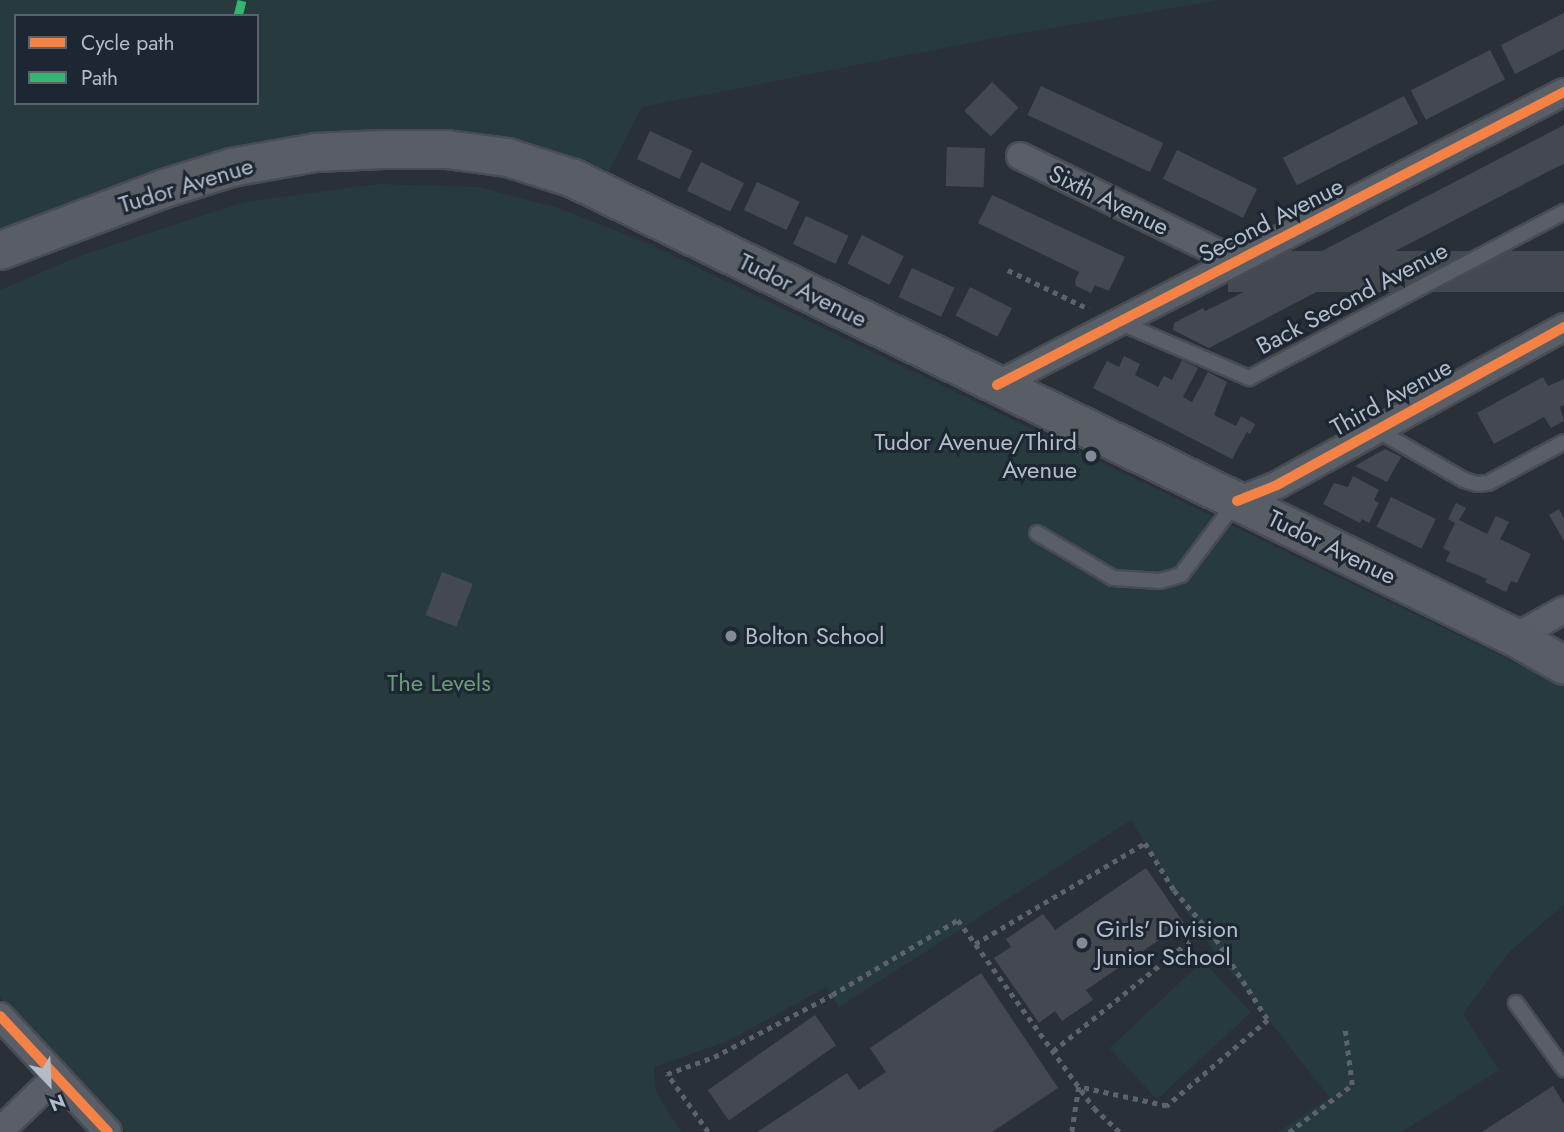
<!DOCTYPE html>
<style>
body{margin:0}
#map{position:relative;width:1564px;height:1132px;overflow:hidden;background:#2a3038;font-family:Jost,sans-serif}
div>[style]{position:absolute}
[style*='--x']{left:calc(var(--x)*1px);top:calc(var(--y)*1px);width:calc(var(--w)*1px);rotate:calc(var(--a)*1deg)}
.green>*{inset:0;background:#273a3e;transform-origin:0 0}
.building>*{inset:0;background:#444950;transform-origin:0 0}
.path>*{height:4.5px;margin-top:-2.25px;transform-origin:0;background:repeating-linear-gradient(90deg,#5d636a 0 5px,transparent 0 10px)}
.roads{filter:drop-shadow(2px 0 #484c53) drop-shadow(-2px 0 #484c53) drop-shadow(0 2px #484c53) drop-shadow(0 -2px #484c53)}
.lane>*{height:14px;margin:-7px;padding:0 7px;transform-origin:7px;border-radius:7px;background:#5a5e66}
.street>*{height:26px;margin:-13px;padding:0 13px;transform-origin:13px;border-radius:13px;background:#5a5e66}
.secondary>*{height:37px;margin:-18.5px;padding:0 18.5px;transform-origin:18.5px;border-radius:18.5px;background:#595d64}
.quiet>*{height:9px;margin-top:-4.5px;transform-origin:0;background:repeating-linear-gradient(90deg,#33b770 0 18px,transparent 0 27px)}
.cycleway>*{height:10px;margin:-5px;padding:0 5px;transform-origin:5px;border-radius:5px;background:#f48246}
.dots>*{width:19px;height:19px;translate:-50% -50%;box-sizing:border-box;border:4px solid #1d2633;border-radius:50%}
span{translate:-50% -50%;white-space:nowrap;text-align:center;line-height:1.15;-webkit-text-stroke:6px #1d2633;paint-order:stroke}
.street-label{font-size:24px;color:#b4bcc9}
.poi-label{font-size:24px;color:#b4bcc9}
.right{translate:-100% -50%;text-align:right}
.left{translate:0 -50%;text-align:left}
.park-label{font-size:24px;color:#6b9a76}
.legend{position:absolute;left:14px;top:14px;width:245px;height:91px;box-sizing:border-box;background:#1d2633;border:2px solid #59626f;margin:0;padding:9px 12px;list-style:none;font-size:21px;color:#b4bcc9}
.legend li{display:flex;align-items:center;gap:14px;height:35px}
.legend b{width:35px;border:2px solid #59626f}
.north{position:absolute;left:14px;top:1048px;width:70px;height:70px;-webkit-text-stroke:5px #1d2633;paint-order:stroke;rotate:157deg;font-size:19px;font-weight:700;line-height:28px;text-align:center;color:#b4bcc9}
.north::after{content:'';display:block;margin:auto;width:24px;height:32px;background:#b4bcc9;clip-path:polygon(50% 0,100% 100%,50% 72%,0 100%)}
</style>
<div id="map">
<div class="green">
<i style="clip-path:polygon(evenodd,0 0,1219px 0,1021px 33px,642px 107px,609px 171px,525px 140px,418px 131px,0 235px,0 0,16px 16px,257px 16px,257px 103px,16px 103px,16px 16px)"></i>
<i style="clip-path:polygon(378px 184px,478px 187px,559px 208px,647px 243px,1564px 686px,1564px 905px,1509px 952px,1463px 1014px,1499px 1070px,1402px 1132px,1278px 1132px,1330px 1098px,1200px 933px,1131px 820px,839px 1007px,826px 987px,728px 1041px,654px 1067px,656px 1092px,681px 1132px,126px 1132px,0 997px,0 290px,77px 257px,244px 202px)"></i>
<i style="left:1203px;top:961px;width:70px;height:128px;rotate:47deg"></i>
</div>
<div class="building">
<i style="clip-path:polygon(1564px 13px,1564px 49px,1515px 74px,1501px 45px)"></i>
<i style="left:1490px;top:50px;width:33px;height:89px;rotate:63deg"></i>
<i style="left:992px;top:82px;width:37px;height:40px;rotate:44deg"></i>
<i style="left:1041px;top:86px;width:135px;height:32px;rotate:25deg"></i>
<i style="left:1404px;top:96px;width:31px;height:136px;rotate:63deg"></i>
<i style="clip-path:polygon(1564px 125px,1564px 164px,1553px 169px,1209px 348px,1173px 330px,1174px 323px,1203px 308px,1205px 311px,1224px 302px)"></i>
<i style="left:650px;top:131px;width:47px;height:31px;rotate:25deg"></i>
<i style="left:947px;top:147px;width:38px;height:39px;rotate:2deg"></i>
<i style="left:1177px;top:150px;width:89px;height:32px;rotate:26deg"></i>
<i style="left:701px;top:162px;width:48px;height:32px;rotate:26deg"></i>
<i style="left:757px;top:182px;width:47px;height:31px;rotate:25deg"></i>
<i style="clip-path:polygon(992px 195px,1125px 257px,1109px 291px,1095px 285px,1091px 293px,1076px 286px,1075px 281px,1079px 272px,978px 223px)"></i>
<i style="left:806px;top:216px;width:47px;height:31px;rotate:25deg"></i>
<i style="left:862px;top:235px;width:47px;height:32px;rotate:27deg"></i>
<i style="left:1564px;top:251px;width:41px;height:336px;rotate:90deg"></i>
<i style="left:912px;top:268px;width:47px;height:32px;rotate:25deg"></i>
<i style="left:970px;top:287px;width:47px;height:32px;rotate:27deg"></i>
<i style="clip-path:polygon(1124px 356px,1140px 364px,1135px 375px,1158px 387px,1164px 376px,1172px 380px,1182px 360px,1198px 368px,1183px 397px,1192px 402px,1208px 372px,1227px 382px,1214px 415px,1236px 426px,1241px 416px,1255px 424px,1250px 434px,1247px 432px,1232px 459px,1093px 388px,1107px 361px,1119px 367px)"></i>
<i style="clip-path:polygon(1543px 377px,1548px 386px,1564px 379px,1564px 405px,1560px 407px,1564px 421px,1551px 428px,1544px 417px,1494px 444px,1477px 413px)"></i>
<i style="clip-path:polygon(1385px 449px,1401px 457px,1387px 482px,1355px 466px)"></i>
<i style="clip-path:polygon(1353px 476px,1379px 490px,1374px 500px,1379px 503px,1369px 523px,1362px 519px,1360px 523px,1323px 504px,1334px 483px,1348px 487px)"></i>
<i style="left:1391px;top:497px;width:50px;height:33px;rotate:26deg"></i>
<i style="clip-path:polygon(1456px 503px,1466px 508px,1459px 520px,1487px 534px,1496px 516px,1509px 522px,1500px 539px,1531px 554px,1517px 583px,1511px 581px,1506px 592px,1485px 582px,1487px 579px,1446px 561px,1450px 552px,1443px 548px,1455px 523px,1448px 519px)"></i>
<i style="clip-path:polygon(1559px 509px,1564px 518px,1564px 541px,1549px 515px)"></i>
<i style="left:442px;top:572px;width:33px;height:46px;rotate:21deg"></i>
<i style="clip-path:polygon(1146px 868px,1184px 923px,1086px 990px,1093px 1000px,1062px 1021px,1055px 1011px,1039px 1023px,994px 958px,1011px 947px,1006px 939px,1043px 914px,1055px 930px)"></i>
<i style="clip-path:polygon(981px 973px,1058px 1088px,992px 1132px,757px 1132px,847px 1073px,859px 1090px,886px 1072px,870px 1048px)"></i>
<i style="left:815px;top:1015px;width:37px;height:131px;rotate:55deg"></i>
<i style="clip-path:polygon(1553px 1086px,1564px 1104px,1564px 1132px,1482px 1132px)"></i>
</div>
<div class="path">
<i style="--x:1008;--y:270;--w:90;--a:25.7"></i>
<i style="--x:975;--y:944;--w:198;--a:-30.7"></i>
<i style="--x:1145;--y:843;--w:55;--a:58.3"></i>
<i style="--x:1174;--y:890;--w:65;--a:49.4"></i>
<i style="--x:1216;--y:939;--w:96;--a:57.3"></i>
<i style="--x:1268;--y:1020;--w:133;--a:139.6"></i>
<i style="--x:1167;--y:1106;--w:90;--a:-167.8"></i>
<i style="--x:1079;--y:1087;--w:46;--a:98.8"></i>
<i style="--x:1053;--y:1051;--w:189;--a:-38.8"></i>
<i style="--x:708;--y:1132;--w:71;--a:-125.3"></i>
<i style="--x:667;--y:1074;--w:50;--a:-19.9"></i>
<i style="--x:714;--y:1057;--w:133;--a:-27.7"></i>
<i style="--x:832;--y:995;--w:147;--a:-30.8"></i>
<i style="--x:958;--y:920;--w:232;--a:54.1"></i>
<i style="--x:1094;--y:1108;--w:35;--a:43"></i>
<i style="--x:1289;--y:1132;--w:79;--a:-36.7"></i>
<i style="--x:1352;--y:1085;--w:55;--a:-97.3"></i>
</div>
<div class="roads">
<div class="lane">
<i style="--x:1119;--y:322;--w:142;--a:23.3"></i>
<i style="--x:1249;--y:378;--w:356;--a:-27.8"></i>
<i style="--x:1377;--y:430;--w:100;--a:29.9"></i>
<i style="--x:1464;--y:480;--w:14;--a:17"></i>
<i style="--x:1477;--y:484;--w:11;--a:-5"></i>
<i style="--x:1488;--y:483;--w:86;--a:-28.3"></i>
<i style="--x:1037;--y:533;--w:88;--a:30.6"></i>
<i style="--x:1113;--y:578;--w:47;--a:3.7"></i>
<i style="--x:1160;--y:581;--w:22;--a:-16"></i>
<i style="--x:1181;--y:575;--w:91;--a:-53"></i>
<i style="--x:1516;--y:1003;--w:82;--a:54"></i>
</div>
<div class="street">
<i style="--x:1020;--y:156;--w:239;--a:26"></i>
<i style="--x:997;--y:385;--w:638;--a:-27.33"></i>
<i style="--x:1237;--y:501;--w:43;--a:-21.8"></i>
<i style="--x:1277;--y:485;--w:328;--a:-28.8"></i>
<i style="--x:1515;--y:637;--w:56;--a:-28.9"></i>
<i style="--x:0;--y:1016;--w:158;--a:47"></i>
<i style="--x:0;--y:1131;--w:78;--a:-44"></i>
</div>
<div class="secondary">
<i style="--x:0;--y:250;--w:175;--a:-20.7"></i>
<i style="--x:164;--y:188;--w:70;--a:-17.4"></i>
<i style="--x:231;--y:167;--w:85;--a:-10.1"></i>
<i style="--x:315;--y:152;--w:68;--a:-2.5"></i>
<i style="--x:383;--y:149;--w:63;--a:0"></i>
<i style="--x:446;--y:149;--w:62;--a:7.5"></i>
<i style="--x:507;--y:157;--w:69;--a:17.7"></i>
<i style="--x:573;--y:178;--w:738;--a:25.94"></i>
<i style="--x:1237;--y:501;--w:309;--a:26.1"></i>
<i style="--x:1515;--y:637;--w:56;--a:29.7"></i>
</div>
</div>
<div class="quiet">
<i style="--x:238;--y:16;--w:16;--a:-76"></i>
</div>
<div class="cycleway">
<i style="--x:997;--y:385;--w:638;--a:-27.33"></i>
<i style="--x:1237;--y:501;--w:43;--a:-21.8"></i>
<i style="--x:1277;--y:485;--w:328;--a:-28.8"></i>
<i style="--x:0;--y:1016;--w:158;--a:47"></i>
</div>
<div class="dots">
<i style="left:1091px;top:456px;background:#848b96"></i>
<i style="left:731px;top:636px;background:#848b96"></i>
<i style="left:1082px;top:943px;background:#848b96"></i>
</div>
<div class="street-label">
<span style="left:186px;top:185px;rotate:-17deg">Tudor Avenue</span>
<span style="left:1109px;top:200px;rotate:26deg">Sixth Avenue</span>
<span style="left:1271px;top:220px;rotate:-27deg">Second Avenue</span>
<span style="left:803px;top:290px;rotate:26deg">Tudor Avenue</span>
<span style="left:1352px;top:298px;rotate:-28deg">Back Second Avenue</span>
<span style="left:1391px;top:397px;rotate:-29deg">Third Avenue</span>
<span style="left:1332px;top:547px;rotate:26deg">Tudor Avenue</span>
</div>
<div class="poi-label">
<span class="right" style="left:1077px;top:456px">Tudor Avenue/Third<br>Avenue</span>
<span class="left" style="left:745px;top:636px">Bolton School</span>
<span class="left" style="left:1096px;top:943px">Girls' Division<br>Junior School</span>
</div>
<div class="park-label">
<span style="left:439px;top:683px">The Levels</span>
</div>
<ul class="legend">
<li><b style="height:9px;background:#f48246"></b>Cycle path</li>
<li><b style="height:9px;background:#33b770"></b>Path</li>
</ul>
<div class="north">N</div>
</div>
